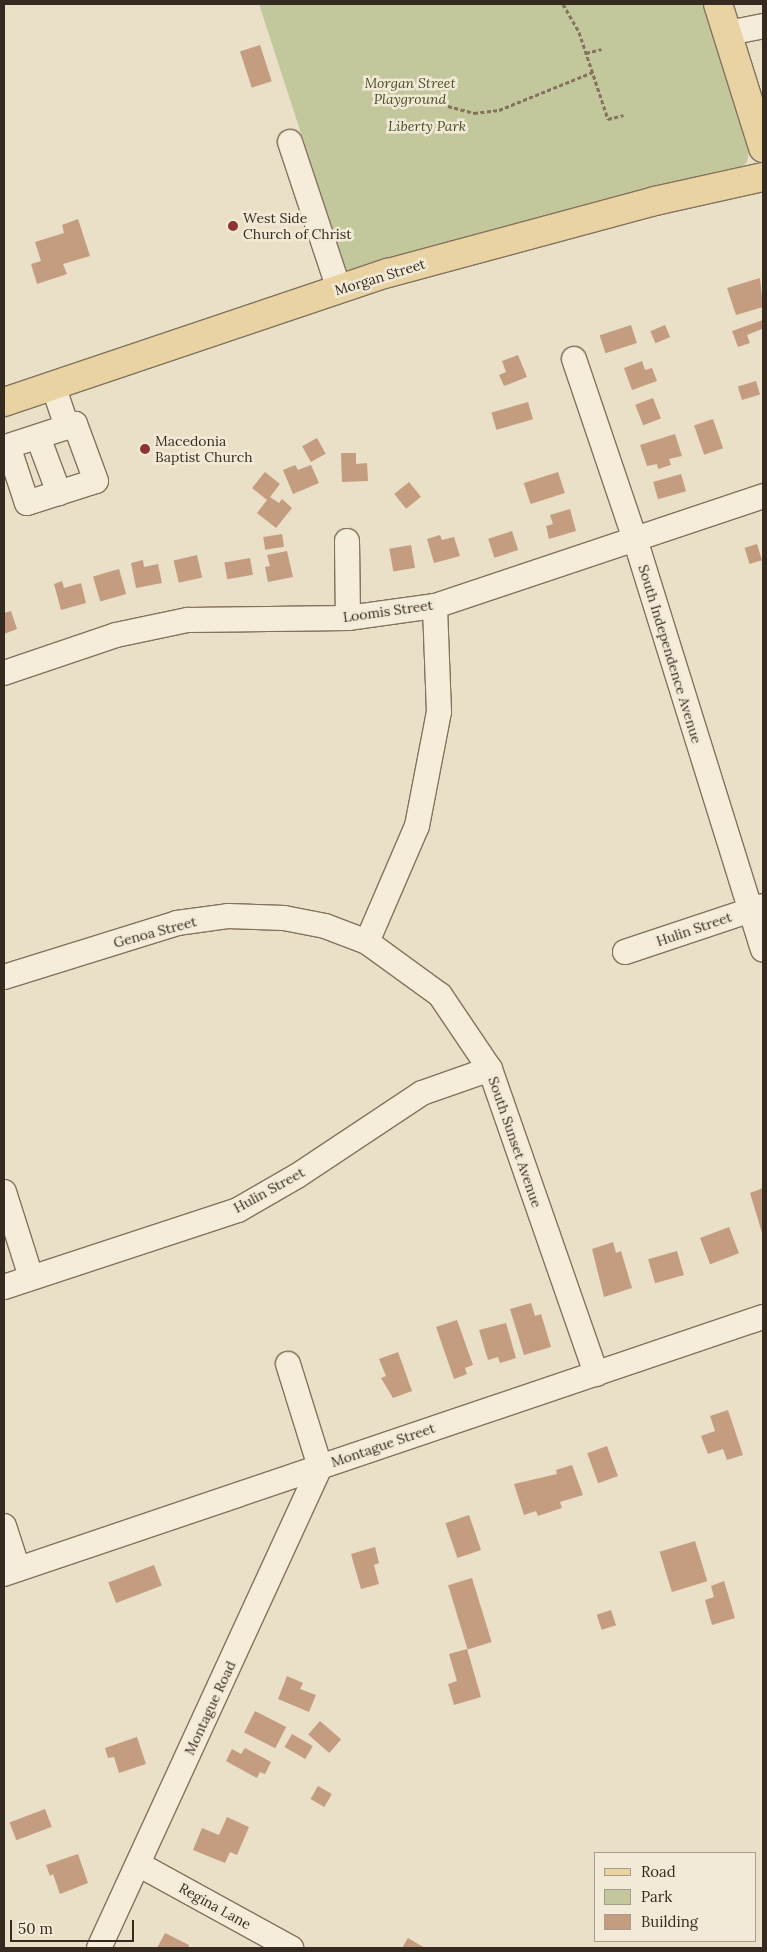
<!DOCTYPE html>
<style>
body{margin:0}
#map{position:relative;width:767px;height:1952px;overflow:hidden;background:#eadfc7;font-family:Lora,serif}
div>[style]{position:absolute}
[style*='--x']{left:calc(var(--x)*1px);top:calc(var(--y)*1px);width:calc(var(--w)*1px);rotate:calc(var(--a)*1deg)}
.green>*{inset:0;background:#c2c79c}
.building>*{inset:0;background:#c49c80;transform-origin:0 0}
.path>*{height:3px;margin-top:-1.5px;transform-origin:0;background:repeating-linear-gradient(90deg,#84725e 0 4px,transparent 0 6.5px)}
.roads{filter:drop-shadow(1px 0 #84725e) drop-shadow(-1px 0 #84725e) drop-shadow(0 1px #84725e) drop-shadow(0 -1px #84725e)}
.minor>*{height:24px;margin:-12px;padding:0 12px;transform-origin:12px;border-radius:12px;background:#f5edd9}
.major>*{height:28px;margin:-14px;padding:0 14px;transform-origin:14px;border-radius:14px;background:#e9d3a3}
.dots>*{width:14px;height:14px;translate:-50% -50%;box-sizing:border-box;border:2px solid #f2ead6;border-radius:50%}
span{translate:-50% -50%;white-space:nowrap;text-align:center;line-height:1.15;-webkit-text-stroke:5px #f2ead6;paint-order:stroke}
.park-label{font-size:14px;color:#465029;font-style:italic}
.poi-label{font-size:14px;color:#352a20}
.left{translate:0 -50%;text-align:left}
.street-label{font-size:14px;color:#352a20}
.frame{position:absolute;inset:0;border:5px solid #352a20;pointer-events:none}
.legend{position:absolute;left:594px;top:1852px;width:162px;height:90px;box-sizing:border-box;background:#f2ead6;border:1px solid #a69d8d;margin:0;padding:6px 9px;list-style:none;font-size:15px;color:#352a20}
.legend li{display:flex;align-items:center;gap:10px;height:25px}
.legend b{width:25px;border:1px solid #a69d8d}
.scale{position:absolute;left:10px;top:1920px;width:124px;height:22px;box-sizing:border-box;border:2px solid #352a20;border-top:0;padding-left:6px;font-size:15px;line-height:18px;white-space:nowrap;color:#352a20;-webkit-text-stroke:4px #f2ead6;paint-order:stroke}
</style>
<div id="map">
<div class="green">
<i style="clip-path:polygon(259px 4px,703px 4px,750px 145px,747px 162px,734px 175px,347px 275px)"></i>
</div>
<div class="building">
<i style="left:260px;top:45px;width:38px;height:21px;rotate:72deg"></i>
<i style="clip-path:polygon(78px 219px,90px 256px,63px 264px,67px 274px,37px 284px,31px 264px,41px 261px,35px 242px,64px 233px,62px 225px)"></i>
<i style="clip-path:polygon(760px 278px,763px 307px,736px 315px,727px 288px)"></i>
<i style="clip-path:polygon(763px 320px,763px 333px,762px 329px,747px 335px,750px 343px,738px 347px,732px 331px)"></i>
<i style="left:631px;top:325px;width:19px;height:33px;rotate:72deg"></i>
<i style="left:665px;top:325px;width:13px;height:16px;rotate:67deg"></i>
<i style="clip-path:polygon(518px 355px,527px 377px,504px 386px,499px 375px,506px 372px,502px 361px)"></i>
<i style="clip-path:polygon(642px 361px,645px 370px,652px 368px,657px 381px,632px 390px,624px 368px)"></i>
<i style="left:756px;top:381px;width:14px;height:19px;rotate:73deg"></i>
<i style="left:653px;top:398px;width:22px;height:19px;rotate:69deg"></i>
<i style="left:528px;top:402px;width:18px;height:38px;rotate:74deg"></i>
<i style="left:713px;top:419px;width:31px;height:20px;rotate:71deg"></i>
<i style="clip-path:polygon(675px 434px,682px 456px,669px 459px,671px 465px,658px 469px,657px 464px,647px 466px,640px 445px)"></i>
<i style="left:317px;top:438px;width:18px;height:17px;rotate:61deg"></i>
<i style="clip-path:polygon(341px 453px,356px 453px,356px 464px,367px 463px,368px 481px,342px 482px)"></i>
<i style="clip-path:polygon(295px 465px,298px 470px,311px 465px,319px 483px,293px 494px,283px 470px)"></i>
<i style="clip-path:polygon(265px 472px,280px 484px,270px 497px,279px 503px,282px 499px,292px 508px,276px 528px,257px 513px,267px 500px,252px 488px)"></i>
<i style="left:558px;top:472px;width:22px;height:36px;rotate:72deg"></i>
<i style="left:681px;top:474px;width:18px;height:29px;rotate:74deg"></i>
<i style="left:409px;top:482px;width:19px;height:19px;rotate:51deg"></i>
<i style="clip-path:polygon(570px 509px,576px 531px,549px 539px,546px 526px,553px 524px,550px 515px)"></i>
<i style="left:512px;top:531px;width:20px;height:25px;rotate:72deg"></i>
<i style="left:282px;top:534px;width:13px;height:19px;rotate:81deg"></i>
<i style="clip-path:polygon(440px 535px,442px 540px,454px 537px,460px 556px,434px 563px,427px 539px)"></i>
<i style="left:757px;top:544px;width:17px;height:13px;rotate:73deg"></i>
<i style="left:411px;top:545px;width:23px;height:22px;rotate:80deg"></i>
<i style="clip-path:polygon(287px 551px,293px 577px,268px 582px,265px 567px,270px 566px,267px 555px)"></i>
<i style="left:197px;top:555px;width:23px;height:24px;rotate:77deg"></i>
<i style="left:250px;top:558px;width:17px;height:26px;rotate:80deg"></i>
<i style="clip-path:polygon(143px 560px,144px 567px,158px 564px,162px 583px,136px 588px,131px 563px)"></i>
<i style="left:119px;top:569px;width:26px;height:27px;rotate:74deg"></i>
<i style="clip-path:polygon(62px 581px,64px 588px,81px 583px,86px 603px,61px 610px,54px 584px)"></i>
<i style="clip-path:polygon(11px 611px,17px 629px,4px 634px,4px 613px)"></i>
<i style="clip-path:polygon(763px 1188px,763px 1236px,750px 1193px)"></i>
<i style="left:729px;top:1227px;width:28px;height:31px;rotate:69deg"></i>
<i style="clip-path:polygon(613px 1242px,616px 1253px,621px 1251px,632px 1288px,604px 1297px,592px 1249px)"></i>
<i style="left:677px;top:1251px;width:25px;height:30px;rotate:74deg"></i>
<i style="clip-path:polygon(531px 1303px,535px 1316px,541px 1314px,551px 1347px,524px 1355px,510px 1309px)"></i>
<i style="clip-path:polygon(457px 1320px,473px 1365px,465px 1368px,467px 1374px,454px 1379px,436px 1327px)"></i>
<i style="clip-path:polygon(506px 1323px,516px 1358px,500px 1363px,498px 1357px,488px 1360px,479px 1330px)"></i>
<i style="clip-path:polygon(398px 1352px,412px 1391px,393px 1398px,381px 1378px,386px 1376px,379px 1359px)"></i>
<i style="clip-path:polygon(728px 1410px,743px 1455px,727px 1460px,723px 1449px,708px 1454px,701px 1436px,715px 1431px,710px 1416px)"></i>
<i style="left:607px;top:1446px;width:32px;height:21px;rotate:70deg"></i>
<i style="clip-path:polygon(572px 1465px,583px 1495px,560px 1502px,562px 1508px,538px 1516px,536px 1511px,524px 1515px,514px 1484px,557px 1474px,556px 1470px)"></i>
<i style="left:469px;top:1515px;width:37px;height:25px;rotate:71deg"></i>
<i style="left:695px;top:1541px;width:42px;height:37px;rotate:73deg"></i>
<i style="clip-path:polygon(375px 1547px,379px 1563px,374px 1565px,379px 1584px,361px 1589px,351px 1554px)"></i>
<i style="left:154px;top:1565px;width:22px;height:49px;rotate:69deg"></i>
<i style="left:472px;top:1578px;width:67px;height:25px;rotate:73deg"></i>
<i style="clip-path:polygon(724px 1581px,735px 1618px,712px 1625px,705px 1600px,714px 1597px,711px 1586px)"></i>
<i style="left:611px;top:1610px;width:16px;height:15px;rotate:72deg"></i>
<i style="clip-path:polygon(467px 1649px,481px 1697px,454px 1705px,448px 1684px,457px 1681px,449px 1654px)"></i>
<i style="clip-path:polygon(287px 1676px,303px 1683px,300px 1689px,316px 1695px,309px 1712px,278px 1699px)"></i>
<i style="left:255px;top:1711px;width:35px;height:24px;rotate:27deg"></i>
<i style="left:320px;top:1721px;width:28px;height:18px;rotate:41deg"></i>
<i style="left:292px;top:1734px;width:24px;height:15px;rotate:30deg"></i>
<i style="clip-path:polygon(137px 1737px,146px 1764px,119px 1773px,114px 1757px,108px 1758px,105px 1748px)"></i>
<i style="clip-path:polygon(245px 1748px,271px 1762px,265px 1774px,260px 1772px,257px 1778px,226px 1761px,232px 1749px,241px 1754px)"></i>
<i style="left:318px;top:1786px;width:16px;height:15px;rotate:30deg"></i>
<i style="left:45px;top:1809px;width:19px;height:38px;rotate:69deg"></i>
<i style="clip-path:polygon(227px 1817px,249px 1827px,237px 1855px,230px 1852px,225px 1863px,193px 1850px,202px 1828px,219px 1835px)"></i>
<i style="clip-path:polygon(78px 1854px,88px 1883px,60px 1894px,53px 1874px,50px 1876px,46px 1865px)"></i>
<i style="clip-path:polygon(165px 1933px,189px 1945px,188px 1948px,157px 1948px)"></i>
<i style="clip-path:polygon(408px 1938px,425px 1948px,402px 1948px)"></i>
</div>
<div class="path">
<i style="--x:563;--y:4;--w:32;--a:60"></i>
<i style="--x:579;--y:32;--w:92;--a:71.6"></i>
<i style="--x:608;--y:119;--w:16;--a:-14"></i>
<i style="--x:586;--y:53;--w:16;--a:-14"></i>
<i style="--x:448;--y:106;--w:27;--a:15"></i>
<i style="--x:474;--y:113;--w:25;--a:-7"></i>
<i style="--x:499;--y:110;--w:101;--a:-22"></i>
</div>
<div class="roads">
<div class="minor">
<i style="--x:728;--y:33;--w:36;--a:-11"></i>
<i style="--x:290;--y:142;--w:155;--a:71.6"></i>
<i style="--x:574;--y:359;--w:190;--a:71.3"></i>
<i style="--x:635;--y:539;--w:430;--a:72.7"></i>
<i style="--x:53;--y:385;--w:44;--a:71.6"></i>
<i style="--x:67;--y:427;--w:62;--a:162.1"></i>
<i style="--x:8;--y:446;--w:60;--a:71.6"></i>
<i style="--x:27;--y:503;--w:72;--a:-17.7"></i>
<i style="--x:96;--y:481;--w:61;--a:-110.2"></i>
<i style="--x:75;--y:424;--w:9;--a:159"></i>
<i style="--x:38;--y:437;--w:60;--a:69.4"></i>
<i style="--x:347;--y:541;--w:77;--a:89.3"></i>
<i style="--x:4;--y:673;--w:118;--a:-18.7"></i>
<i style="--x:116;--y:635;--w:74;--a:-11.8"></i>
<i style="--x:188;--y:620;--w:160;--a:-0.7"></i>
<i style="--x:348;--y:618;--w:88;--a:-7.9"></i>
<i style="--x:435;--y:606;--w:346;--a:-18.5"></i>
<i style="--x:367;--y:942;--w:126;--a:-66.7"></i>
<i style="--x:417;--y:826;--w:116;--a:-79.1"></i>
<i style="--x:439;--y:712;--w:106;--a:-92.2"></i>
<i style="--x:625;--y:952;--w:145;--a:-18.4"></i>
<i style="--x:4;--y:977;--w:181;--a:-17.3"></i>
<i style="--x:177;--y:923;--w:51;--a:-7.8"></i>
<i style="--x:228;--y:916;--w:56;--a:2"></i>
<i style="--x:284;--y:918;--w:42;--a:11"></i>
<i style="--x:325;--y:926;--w:45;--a:20.9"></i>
<i style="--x:367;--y:942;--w:90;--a:36"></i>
<i style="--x:440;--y:995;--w:89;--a:56"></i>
<i style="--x:490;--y:1069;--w:323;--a:70.8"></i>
<i style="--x:4;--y:1192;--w:89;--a:72.4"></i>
<i style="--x:4;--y:1287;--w:246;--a:-18.2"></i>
<i style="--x:238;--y:1210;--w:68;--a:-30"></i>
<i style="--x:297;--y:1176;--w:150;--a:-33.6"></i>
<i style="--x:422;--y:1093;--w:72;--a:-19.4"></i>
<i style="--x:288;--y:1364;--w:108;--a:72.7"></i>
<i style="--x:4;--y:1526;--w:45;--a:72"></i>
<i style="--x:4;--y:1574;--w:801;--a:-18.71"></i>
<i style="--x:138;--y:1864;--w:175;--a:28.8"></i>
<i style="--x:99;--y:1948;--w:529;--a:-65.32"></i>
</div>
<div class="major">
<i style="--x:718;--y:4;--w:151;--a:72.6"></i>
<i style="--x:4;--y:402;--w:405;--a:-18.6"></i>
<i style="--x:388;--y:273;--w:277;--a:-15.1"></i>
<i style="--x:655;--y:201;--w:111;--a:-12.5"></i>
</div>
</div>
<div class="dots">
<i style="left:233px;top:226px;background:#8d3435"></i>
<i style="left:145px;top:449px;background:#8d3435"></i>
</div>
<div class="park-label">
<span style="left:410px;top:91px">Morgan Street<br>Playground</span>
<span style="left:427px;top:126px">Liberty Park</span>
</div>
<div class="poi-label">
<span class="left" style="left:243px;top:226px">West Side<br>Church of Christ</span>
<span class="left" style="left:155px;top:449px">Macedonia<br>Baptist Church</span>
</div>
<div class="street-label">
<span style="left:380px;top:277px;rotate:-17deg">Morgan Street</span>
<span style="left:388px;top:611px;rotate:-8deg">Loomis Street</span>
<span style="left:670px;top:654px;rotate:73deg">South Independence Avenue</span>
<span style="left:694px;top:929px;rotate:-19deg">Hulin Street</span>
<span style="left:155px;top:932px;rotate:-15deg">Genoa Street</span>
<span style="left:515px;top:1142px;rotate:71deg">South Sunset Avenue</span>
<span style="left:269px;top:1190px;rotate:-29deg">Hulin Street</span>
<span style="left:383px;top:1445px;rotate:-19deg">Montague Street</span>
<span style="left:210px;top:1708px;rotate:-65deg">Montague Road</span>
<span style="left:215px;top:1906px;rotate:29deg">Regina Lane</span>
</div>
<div class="frame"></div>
<ul class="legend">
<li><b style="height:6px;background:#e9d3a3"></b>Road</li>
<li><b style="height:14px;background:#c2c79c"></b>Park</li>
<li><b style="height:14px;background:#c49c80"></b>Building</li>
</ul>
<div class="scale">50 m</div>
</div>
